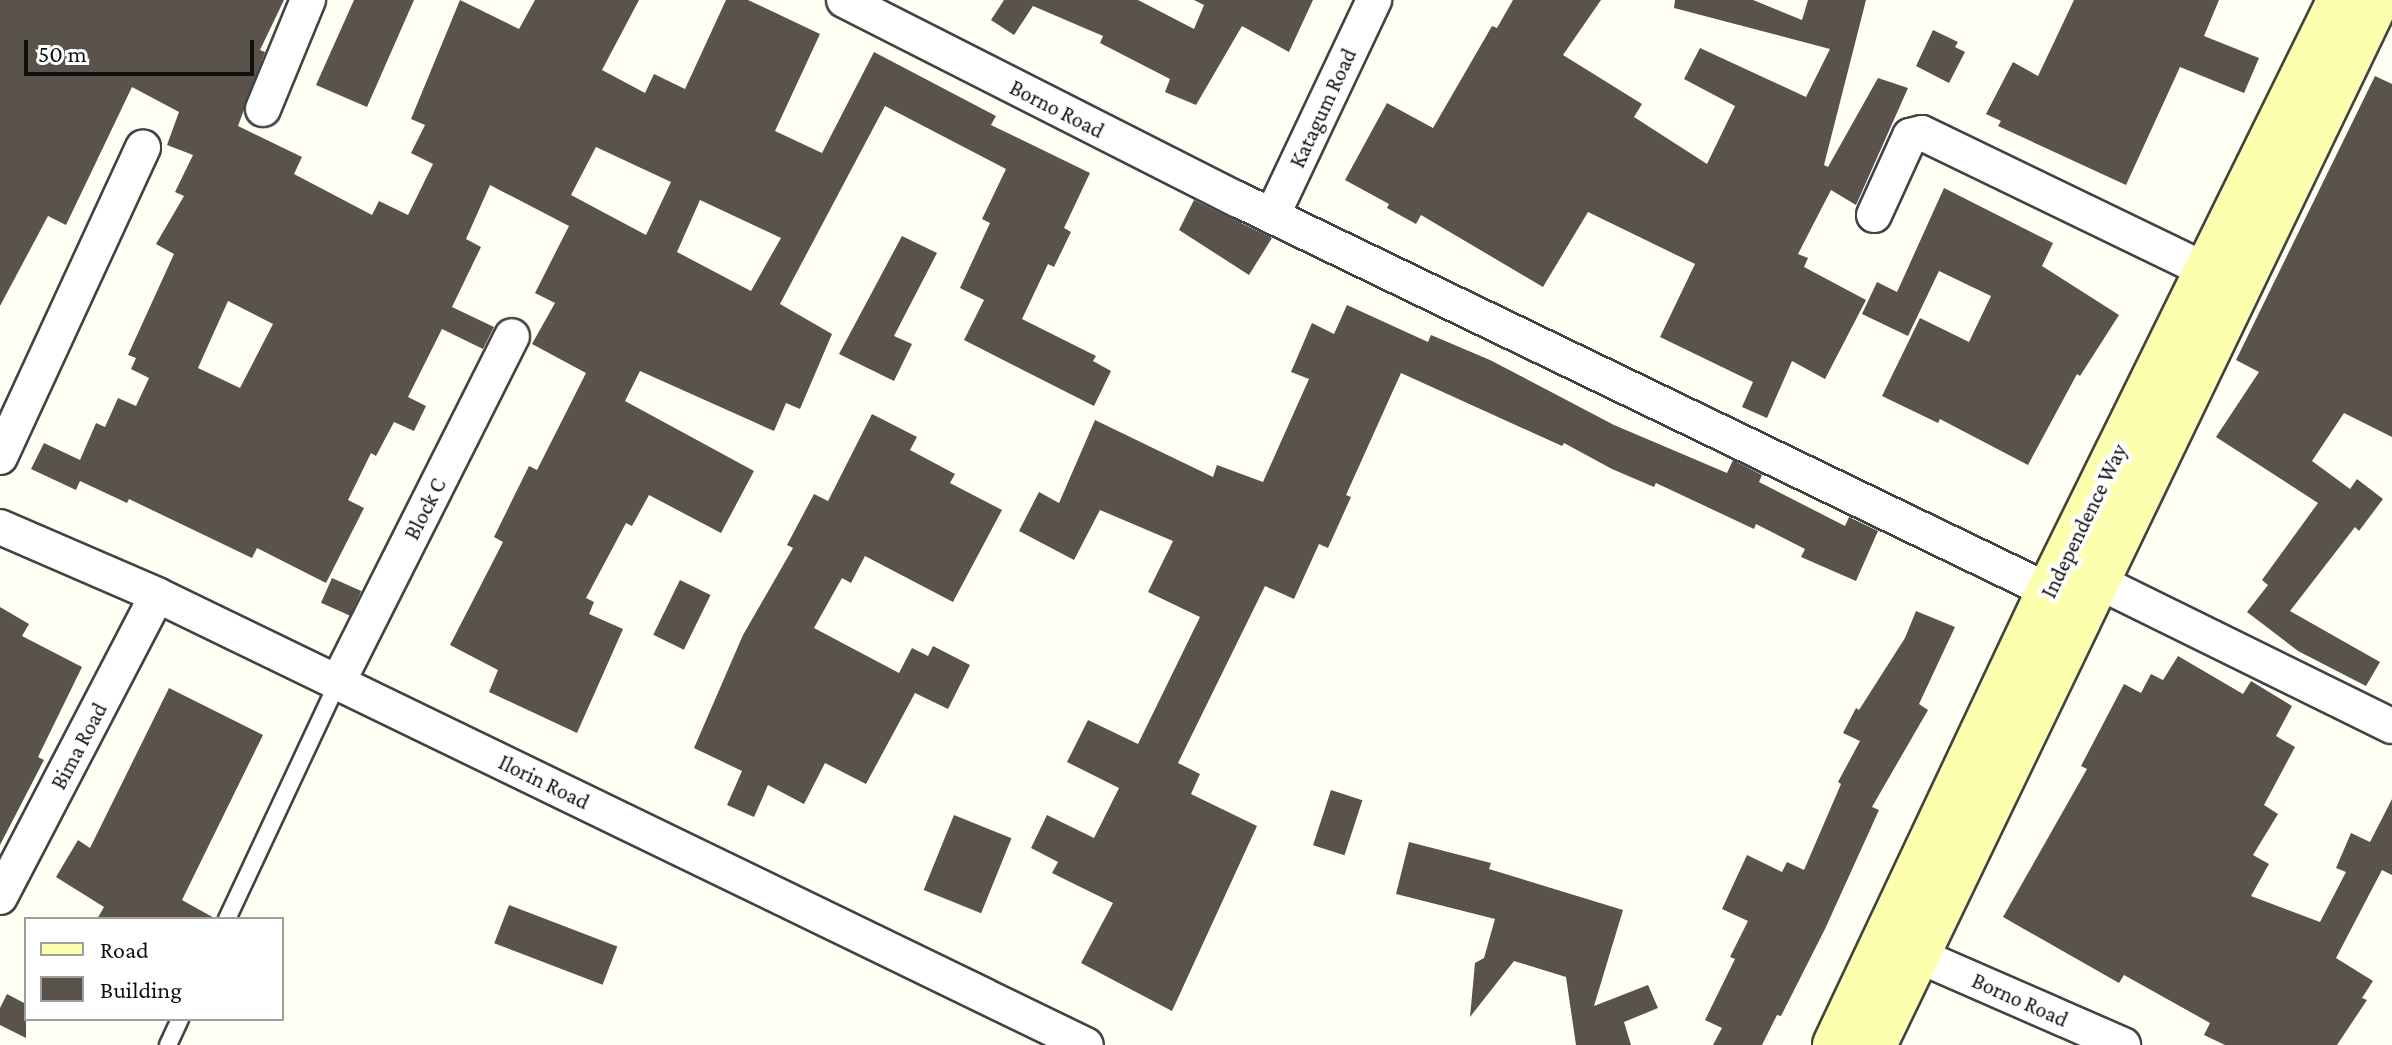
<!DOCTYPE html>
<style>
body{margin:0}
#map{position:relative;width:2392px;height:1045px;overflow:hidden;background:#fffff3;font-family:"Crimson Pro",serif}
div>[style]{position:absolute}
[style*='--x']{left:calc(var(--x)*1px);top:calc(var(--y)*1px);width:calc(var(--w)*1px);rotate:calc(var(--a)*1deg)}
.building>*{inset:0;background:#59534c;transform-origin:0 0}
.roads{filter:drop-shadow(2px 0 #434343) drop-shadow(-2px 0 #434343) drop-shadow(0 2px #434343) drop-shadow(0 -2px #434343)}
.lane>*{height:16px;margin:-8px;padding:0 8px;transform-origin:8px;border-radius:8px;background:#fff}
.street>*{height:34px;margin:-17px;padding:0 17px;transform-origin:17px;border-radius:17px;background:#fff}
.secondary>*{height:44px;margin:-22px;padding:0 22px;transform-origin:22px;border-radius:22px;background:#fbffae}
span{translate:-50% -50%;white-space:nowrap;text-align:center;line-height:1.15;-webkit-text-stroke:8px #fff;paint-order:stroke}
.street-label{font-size:22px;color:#101010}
.legend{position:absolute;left:24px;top:917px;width:260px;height:104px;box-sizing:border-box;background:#fff;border:2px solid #9f9f9f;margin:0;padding:10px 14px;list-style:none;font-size:24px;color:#101010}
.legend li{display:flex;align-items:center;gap:16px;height:40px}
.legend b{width:40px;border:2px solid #9f9f9f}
.scale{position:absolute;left:24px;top:40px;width:230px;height:36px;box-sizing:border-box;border:4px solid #101010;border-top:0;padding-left:10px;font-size:24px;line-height:28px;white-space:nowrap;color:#101010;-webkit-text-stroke:6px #fff;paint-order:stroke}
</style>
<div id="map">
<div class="building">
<i style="clip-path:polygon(evenodd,0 0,284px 0,260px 50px,265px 52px,238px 126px,302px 157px,294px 174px,372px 215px,379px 201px,408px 215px,433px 164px,411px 153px,425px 125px,411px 119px,460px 0,519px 29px,535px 0,639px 0,602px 70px,645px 93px,654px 74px,685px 89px,726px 0,748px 0,820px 34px,775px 131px,822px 153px,874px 52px,996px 116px,991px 125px,1090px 173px,1064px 228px,1071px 232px,1054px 267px,1048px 264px,1022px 319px,1096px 356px,1093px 361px,1111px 371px,1094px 406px,964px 340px,984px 300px,960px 288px,990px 223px,982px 219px,1006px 169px,885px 106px,780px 304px,832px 334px,800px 409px,786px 403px,774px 431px,640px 371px,625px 401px,754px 471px,721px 533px,649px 495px,632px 526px,626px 523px,586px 598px,594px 602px,589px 614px,623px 629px,577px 733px,489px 692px,498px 670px,450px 645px,503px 542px,494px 537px,529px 466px,537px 470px,586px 373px,532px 344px,555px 303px,535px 293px,569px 226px,490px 185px,466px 239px,481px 247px,452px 307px,494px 327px,483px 349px,442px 329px,408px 397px,426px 406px,414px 431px,394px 422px,376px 456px,371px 453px,348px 500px,364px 508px,326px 583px,257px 548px,252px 558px,129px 499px,127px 503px,80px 481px,76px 490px,31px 469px,44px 443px,80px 460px,96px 423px,105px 427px,118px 398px,136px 406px,149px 378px,131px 369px,136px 358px,128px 355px,174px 254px,156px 244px,184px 196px,175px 192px,193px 155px,167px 145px,179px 112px,132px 87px,66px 225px,48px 216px,0 306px,0 0,596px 147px,671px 182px,646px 235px,571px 195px,596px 147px,0 0,700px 200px,781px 238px,751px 291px,677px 252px,700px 200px,0 0,228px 301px,273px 324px,240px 388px,198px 368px,228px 301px)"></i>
<i style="clip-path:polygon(354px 0,414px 0,367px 107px,316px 85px)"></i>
<i style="clip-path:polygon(1004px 0,1138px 0,1194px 29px,1204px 5px,1194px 0,1313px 0,1289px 52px,1242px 26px,1196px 105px,1165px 92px,1170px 79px,1100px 43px,1103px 36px,1033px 6px,1014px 35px,991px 20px)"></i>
<i style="clip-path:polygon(1513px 0,1601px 0,1563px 55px,1642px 104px,1634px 117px,1707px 164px,1735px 106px,1684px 79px,1700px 48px,1806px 97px,1830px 49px,1674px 8px,1675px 0,1753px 0,1802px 20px,1808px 0,1866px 0,1824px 165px,1828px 167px,1878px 78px,1908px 88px,1856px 205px,1831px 190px,1798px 254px,1808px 258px,1804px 267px,1866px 300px,1825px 379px,1792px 361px,1767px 418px,1742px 407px,1753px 382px,1660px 337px,1695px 264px,1588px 212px,1543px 287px,1421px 215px,1416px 224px,1387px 208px,1389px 204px,1345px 180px,1387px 103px,1433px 128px,1492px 26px,1497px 28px)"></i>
<i style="clip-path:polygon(2074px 0,2219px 0,2204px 36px,2259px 58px,2244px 93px,2180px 67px,2126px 185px,1998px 126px,2001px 121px,1986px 114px,2013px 62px,2038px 76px)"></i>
<i style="clip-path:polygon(1933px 30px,1958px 42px,1955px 47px,1965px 52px,1949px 83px,1916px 66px)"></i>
<i style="clip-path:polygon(2375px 76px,2392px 84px,2392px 437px,2344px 413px,2312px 461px,2350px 489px,2357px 479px,2383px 499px,2359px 531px,2355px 527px,2290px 611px,2380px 662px,2366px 686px,2298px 651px,2247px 612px,2268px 585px,2262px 580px,2318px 503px,2216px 437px,2259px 372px,2236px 360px)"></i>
<i style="clip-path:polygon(1944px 188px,2053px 243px,2042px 266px,2119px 315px,2080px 376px,2077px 374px,2028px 465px,1940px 419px,1938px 423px,1882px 396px,1920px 318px,1969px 342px,1991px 296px,1939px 271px,1908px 336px,1862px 314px,1877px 282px,1897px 292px)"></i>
<i style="clip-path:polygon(1194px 200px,1272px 238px,1249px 275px,1179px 230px)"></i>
<i style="clip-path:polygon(902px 236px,937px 253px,894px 336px,912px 344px,894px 381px,839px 354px)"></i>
<i style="clip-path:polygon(1347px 305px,1428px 342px,1431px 335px,1490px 360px,1614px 425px,1727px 473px,1733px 460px,1762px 475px,1759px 482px,1845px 526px,1849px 517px,1878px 531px,1856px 581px,1801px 557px,1805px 549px,1756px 524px,1754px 529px,1656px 483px,1654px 487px,1612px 469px,1564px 443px,1562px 446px,1401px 373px,1346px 495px,1351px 497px,1328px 548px,1319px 544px,1294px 599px,1265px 586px,1178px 763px,1200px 774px,1191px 794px,1257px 826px,1172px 1011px,1081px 963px,1113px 903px,1052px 873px,1058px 862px,1031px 848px,1047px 815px,1094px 838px,1119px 788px,1067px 762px,1088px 720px,1138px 744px,1200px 617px,1148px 592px,1173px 541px,1100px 510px,1074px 560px,1019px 531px,1039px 492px,1059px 503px,1095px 420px,1213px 477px,1217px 465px,1263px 482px,1309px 379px,1291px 372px,1312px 323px,1334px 334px)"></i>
<i style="clip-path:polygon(872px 414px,917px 437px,910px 450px,955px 474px,950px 483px,1002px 510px,953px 602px,865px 556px,851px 583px,842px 578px,814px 628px,899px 673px,912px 648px,928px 656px,933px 646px,970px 665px,948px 709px,915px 693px,866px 784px,825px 763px,804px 804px,768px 785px,754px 817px,727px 805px,742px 771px,694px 748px,743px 635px,793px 548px,787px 545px,814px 494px,828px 501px)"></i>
<i style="left:332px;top:578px;width:32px;height:27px;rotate:24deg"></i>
<i style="left:680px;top:580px;width:34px;height:61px;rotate:26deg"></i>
<i style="clip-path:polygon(0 607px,29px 624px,22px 636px,82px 667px,38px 757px,44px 760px,0 845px)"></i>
<i style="clip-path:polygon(1916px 611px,1955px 627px,1919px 704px,1928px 710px,1872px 807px,1879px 810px,1825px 929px,1781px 1016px,1777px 1015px,1762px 1045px,1713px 1045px,1722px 1028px,1705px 1020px,1735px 959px,1730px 957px,1748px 921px,1722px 909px,1747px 855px,1782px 872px,1787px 862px,1804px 870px,1841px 784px,1838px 782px,1860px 741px,1843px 733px,1856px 708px,1859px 710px,1905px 638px)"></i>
<i style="clip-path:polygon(2178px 656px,2243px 694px,2251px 681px,2292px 706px,2276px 736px,2295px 747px,2264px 805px,2278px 814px,2253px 855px,2269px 864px,2251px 896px,2320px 922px,2346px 872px,2336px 868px,2351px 833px,2370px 842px,2392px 799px,2392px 875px,2382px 870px,2336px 958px,2373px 981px,2362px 998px,2367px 1000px,2337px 1045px,2225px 1045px,2204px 1035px,2210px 1023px,2124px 975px,2119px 983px,2003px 917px,2087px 769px,2081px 766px,2124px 684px,2141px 693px,2151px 674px,2163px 680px)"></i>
<i style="clip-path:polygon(169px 688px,263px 735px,182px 900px,216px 919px,97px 919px,104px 907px,56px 877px,78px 840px,90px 848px)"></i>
<i style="left:1331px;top:790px;width:33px;height:58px;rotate:18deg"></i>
<i style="left:954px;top:815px;width:62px;height:81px;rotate:22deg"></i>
<i style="clip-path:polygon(1409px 842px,1491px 863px,1489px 869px,1623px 910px,1594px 1006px,1648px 985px,1658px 1008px,1624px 1022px,1631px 1045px,1576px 1045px,1566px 977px,1514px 961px,1470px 1017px,1475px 963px,1484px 958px,1495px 919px,1396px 894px)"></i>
<i style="left:509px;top:905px;width:116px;height:41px;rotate:21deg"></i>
<i style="clip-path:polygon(7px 994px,26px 1004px,26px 1038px,0 1025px,0 1008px)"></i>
</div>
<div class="roads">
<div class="lane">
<i style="--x:227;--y:919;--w:262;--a:-64.9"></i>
<i style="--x:168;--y:1045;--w:29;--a:-65"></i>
</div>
<div class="street">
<i style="--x:844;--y:0;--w:441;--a:26.9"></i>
<i style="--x:1237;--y:199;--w:902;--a:25.77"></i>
<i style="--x:263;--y:109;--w:118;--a:-67.6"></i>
<i style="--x:1874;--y:215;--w:87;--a:-65.5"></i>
<i style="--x:1910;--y:136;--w:12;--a:-14"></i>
<i style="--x:1922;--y:133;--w:315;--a:25.8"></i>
<i style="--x:1272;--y:216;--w:239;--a:-64.7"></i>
<i style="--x:0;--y:457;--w:341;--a:-65.2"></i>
<i style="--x:0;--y:527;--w:171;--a:23.4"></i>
<i style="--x:157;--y:595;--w:1032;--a:25.85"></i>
<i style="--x:2099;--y:582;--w:326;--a:26.2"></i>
<i style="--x:338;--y:682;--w:387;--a:-63.3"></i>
<i style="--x:0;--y:897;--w:340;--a:-62.5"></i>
<i style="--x:1917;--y:955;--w:225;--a:23.6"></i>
</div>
<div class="secondary">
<i style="--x:1835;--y:1045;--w:502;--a:-64.76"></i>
<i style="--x:2049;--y:591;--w:659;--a:-63.79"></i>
<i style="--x:1874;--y:1045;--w:1160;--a:-64.3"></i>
</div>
</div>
<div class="street-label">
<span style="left:1323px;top:108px;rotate:-65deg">Katagum Road</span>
<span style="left:1057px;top:109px;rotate:27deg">Borno Road</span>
<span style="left:425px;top:509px;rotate:-63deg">Block C</span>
<span style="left:2084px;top:521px;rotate:-64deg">Independence Way</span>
<span style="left:79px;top:746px;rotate:-62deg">Bima Road</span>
<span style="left:544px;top:782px;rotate:26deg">Ilorin Road</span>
<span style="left:2020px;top:1000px;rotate:24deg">Borno Road</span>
</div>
<ul class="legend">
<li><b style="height:10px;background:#fbffae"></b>Road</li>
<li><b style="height:22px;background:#59534c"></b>Building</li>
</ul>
<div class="scale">50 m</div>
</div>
